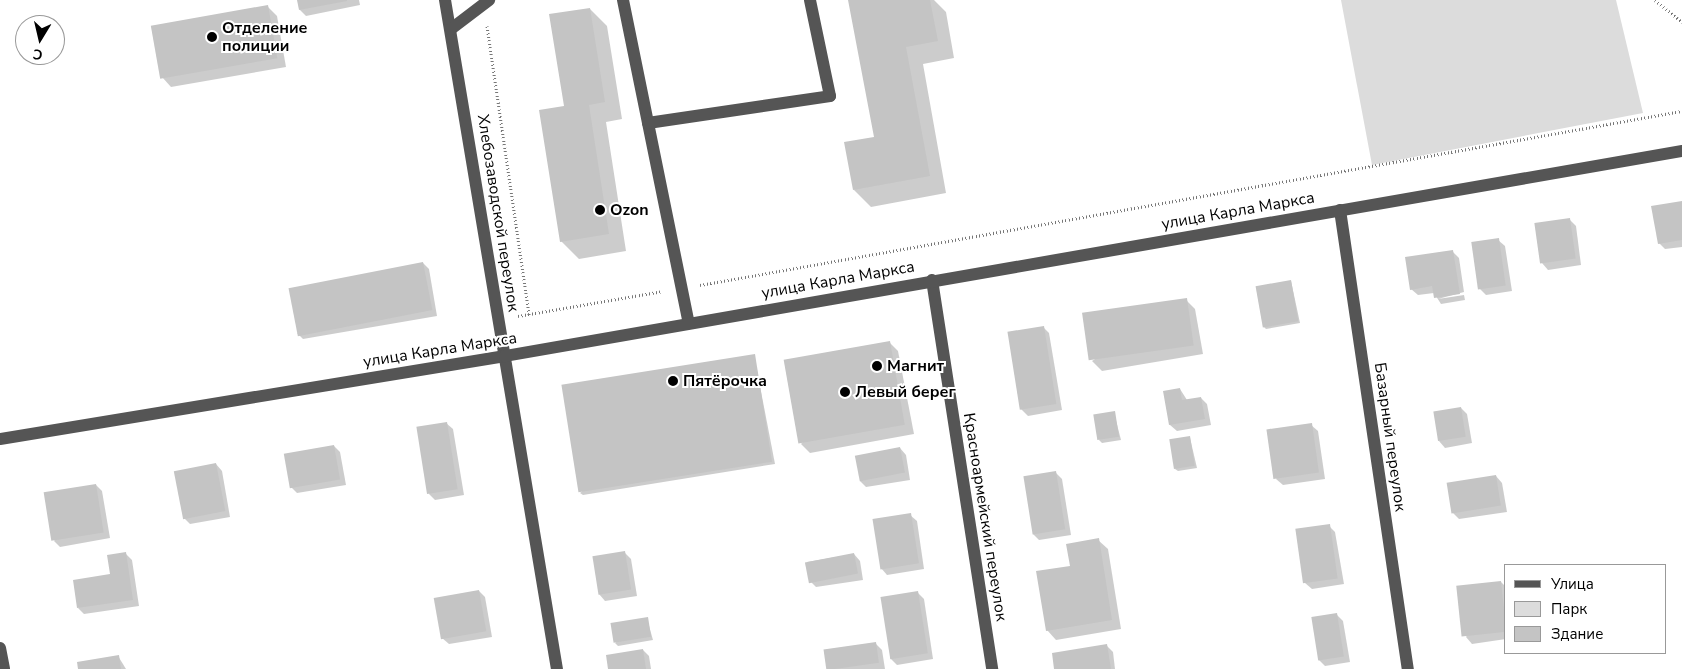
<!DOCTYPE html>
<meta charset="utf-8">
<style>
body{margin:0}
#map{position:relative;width:1682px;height:669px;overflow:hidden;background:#fff;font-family:"Nunito Sans",sans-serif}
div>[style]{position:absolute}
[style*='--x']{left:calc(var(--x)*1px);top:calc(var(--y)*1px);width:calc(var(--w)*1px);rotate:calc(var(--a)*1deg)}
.green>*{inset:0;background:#dcdcdc}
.shadow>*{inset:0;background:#0003}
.building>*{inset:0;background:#c4c4c4;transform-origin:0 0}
.path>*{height:3px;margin-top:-1.5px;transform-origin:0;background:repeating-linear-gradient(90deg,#777 0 1px,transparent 0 3.5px)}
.minor>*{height:12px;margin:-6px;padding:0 6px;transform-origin:6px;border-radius:6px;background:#555}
.dots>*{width:14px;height:14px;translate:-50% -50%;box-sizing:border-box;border:2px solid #fff;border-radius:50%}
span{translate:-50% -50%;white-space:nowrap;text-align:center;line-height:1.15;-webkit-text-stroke:4px #fff;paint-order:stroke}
.poi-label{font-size:16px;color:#000;font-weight:700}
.left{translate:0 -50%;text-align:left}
.street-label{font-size:16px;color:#000}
.legend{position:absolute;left:1504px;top:564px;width:162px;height:90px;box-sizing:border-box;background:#fff;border:1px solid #999;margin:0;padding:6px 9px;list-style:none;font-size:15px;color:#000}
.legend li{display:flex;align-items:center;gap:10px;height:25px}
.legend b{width:25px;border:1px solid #999}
.north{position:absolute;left:15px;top:15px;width:50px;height:50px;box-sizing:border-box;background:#fff;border:1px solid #999;border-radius:50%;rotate:189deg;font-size:14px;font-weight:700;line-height:20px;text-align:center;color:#000}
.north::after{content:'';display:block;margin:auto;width:18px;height:22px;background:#000;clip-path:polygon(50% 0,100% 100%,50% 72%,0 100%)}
</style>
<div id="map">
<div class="green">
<i style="clip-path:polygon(1341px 0,1616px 0,1643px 113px,1372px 165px)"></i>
</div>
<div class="shadow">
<i style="clip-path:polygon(298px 0,359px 0,360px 5px,306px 16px,300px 10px)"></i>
<i style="clip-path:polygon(850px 0,934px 0,946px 12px,954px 58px,923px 64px,946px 193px,871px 207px,854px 190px,875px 138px)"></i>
<i style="clip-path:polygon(268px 7px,277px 16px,286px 67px,171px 87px,162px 77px)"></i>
<i style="clip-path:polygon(590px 9px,607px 26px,622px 119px,606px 122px,626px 251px,579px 259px,561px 241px,565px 107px)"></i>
<i style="clip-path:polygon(1682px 202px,1682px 247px,1665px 249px,1659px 243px)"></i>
<i style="clip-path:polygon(1569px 219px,1576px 226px,1581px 265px,1548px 270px,1542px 263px)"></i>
<i style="clip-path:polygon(1498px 240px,1505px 246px,1512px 291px,1486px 295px,1479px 288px)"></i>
<i style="clip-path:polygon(1452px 251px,1459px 258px,1464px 292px,1438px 299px,1464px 295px,1465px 300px,1441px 304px,1434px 293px,1418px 295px,1411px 289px)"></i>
<i style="clip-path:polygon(423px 263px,429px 269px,437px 316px,303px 339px,297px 333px)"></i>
<i style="clip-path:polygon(1291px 281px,1300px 323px,1266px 329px,1263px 326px)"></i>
<i style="clip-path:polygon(1186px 300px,1195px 309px,1203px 354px,1102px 371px,1092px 361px)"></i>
<i style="clip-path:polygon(1043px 327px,1049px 333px,1062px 410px,1028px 416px,1021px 409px)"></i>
<i style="clip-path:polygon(889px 342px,898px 351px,914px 434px,810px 453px,801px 444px)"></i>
<i style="clip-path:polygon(754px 355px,775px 464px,583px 495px,580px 493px)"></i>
<i style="clip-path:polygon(1180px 389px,1187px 400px,1201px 398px,1207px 404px,1211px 425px,1177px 431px,1170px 425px,1165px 392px)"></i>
<i style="clip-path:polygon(1461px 408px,1467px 414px,1472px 443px,1445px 448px,1439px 441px)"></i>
<i style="clip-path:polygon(1114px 413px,1121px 440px,1102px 443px,1099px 440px)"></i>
<i style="clip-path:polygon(446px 423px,453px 429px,464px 495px,435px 500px,429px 494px)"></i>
<i style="clip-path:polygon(1311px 425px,1318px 431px,1325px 479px,1283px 485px,1276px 479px)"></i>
<i style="clip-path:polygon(1190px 438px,1197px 468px,1178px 471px,1175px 469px)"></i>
<i style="clip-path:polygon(334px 446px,340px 452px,346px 485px,297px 493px,291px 487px)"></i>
<i style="clip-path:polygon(900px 448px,906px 455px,910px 480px,866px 487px,860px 481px)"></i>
<i style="clip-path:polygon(216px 464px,222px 471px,230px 517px,190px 524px,184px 518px)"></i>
<i style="clip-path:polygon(1056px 473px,1062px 479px,1071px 535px,1039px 540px,1033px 534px)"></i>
<i style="clip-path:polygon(1496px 476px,1502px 483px,1507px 512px,1459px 519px,1453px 513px)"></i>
<i style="clip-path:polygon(96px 485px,102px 491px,110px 538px,60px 547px,54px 541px)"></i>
<i style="clip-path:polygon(910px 515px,917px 521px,924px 569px,887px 575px,881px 568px)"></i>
<i style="clip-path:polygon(1329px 526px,1335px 532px,1344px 584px,1312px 589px,1305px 583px)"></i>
<i style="clip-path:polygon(1098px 540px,1108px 549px,1121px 629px,1056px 640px,1047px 630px)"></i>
<i style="clip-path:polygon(624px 552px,631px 559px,637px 596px,605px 601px,599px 594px)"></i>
<i style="clip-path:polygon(126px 554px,132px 560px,139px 606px,84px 614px,78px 608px,112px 575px)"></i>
<i style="clip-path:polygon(854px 554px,860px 561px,863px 580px,816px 587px,810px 581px,807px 562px)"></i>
<i style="clip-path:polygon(1501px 582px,1506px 587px,1506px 639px,1472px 644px,1466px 637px)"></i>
<i style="clip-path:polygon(479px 591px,485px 597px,492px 637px,449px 644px,442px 638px)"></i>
<i style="clip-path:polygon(917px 592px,924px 599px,933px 659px,897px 665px,890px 658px)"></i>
<i style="clip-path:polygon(1337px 615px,1343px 621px,1350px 662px,1325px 666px,1319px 660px)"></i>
<i style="clip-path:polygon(647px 619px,653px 640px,618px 646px,615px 643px)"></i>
<i style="clip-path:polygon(875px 643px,882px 650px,885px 669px,828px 669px,825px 651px)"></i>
<i style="clip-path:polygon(1106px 645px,1113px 652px,1115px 669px,1056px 669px)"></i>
<i style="clip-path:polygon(643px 650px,649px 656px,651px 669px,610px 669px)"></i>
<i style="clip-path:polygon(118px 656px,126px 669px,80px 669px)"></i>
</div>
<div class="building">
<i style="clip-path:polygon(297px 0,347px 0,347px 1px,299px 10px)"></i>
<i style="clip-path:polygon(848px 0,930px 0,938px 41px,906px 47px,930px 176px,853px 190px,844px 142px,874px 137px)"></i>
<i style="left:268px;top:5px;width:54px;height:119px;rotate:80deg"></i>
<i style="clip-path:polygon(590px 8px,605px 102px,589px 105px,609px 234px,560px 242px,539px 110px,564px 106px,549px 14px)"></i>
<i style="clip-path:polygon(1682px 201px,1682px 240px,1658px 244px,1651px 206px)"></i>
<i style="left:1570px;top:218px;width:41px;height:36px;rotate:82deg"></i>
<i style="left:1499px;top:238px;width:48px;height:28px;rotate:82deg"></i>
<i style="clip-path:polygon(1453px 250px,1460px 294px,1434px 298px,1432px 286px,1410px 290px,1405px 257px)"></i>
<i style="left:423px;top:262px;width:49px;height:137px;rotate:79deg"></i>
<i style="left:1291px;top:280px;width:42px;height:36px;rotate:80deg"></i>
<i style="left:1187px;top:298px;width:48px;height:106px;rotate:82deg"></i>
<i style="left:1044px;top:326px;width:79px;height:37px;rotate:81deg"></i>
<i style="left:890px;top:341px;width:85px;height:108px;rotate:80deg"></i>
<i style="left:755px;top:354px;width:109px;height:196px;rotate:81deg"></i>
<i style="clip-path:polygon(1180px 388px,1182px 400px,1201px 397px,1205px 419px,1169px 425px,1163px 391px)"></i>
<i style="left:1461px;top:407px;width:30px;height:28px;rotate:81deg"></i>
<i style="left:1115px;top:411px;width:26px;height:22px;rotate:81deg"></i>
<i style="left:447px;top:422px;width:68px;height:31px;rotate:81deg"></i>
<i style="left:1312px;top:423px;width:50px;height:46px;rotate:82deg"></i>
<i style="left:1190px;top:436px;width:30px;height:21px;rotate:81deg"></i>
<i style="left:334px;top:445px;width:35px;height:51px;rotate:80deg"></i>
<i style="left:900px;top:447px;width:26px;height:46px;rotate:79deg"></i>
<i style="left:216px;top:463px;width:49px;height:43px;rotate:79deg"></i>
<i style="left:1056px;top:471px;width:59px;height:33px;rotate:81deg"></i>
<i style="left:1496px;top:475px;width:31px;height:50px;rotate:81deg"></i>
<i style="left:96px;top:484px;width:49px;height:53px;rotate:81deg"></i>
<i style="left:911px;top:513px;width:51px;height:39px;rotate:81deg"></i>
<i style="left:1330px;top:524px;width:55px;height:35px;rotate:82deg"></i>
<i style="clip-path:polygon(1099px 538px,1112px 620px,1046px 631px,1036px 571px,1070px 566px,1066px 544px)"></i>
<i style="left:625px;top:551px;width:39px;height:33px;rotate:81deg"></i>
<i style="clip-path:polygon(126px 552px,133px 600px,77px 608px,73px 580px,110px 574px,107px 555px)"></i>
<i style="left:854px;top:553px;width:21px;height:50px;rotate:79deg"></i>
<i style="left:1501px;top:581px;width:51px;height:45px;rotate:84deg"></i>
<i style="left:479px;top:590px;width:42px;height:46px;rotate:80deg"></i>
<i style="left:918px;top:591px;width:63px;height:38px;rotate:81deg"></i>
<i style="left:1337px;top:613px;width:44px;height:26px;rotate:81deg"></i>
<i style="left:648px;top:617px;width:20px;height:38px;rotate:81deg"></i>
<i style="left:876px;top:642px;width:21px;height:53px;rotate:82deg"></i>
<i style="clip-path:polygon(1107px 644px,1111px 669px,1054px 669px,1052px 653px)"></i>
<i style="clip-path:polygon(643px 649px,646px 669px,608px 669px,606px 655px)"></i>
<i style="clip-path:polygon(119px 655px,121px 669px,78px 669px,77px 662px)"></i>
</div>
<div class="path">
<i style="--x:1655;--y:0;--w:35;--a:39"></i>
<i style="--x:487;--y:26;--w:292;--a:81.7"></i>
<i style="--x:700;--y:285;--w:997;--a:-10.05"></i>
<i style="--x:518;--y:316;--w:146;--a:-9.8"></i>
</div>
<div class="minor">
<i style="--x:445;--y:0;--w:678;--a:80.5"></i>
<i style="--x:623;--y:0;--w:330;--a:78.5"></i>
<i style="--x:451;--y:29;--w:48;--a:-37.3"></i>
<i style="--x:648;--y:123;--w:184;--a:-8.4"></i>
<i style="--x:830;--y:96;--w:98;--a:-101.8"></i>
<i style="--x:1340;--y:210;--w:464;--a:81.6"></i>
<i style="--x:932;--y:280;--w:394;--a:81.2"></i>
<i style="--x:0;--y:439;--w:512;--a:-9.33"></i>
<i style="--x:505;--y:356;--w:1195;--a:-9.88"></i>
<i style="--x:0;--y:648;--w:21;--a:79"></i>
</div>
<div class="dots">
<i style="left:212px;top:37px;background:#000"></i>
<i style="left:600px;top:210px;background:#000"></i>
<i style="left:877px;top:366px;background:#000"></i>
<i style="left:673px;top:381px;background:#000"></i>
<i style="left:845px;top:392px;background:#000"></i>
</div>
<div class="poi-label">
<span class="left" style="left:222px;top:37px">Отделение<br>полиции</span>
<span class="left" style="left:610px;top:210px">Ozon</span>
<span class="left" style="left:887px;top:366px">Магнит</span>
<span class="left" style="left:683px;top:381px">Пятёрочка</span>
<span class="left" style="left:855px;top:392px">Левый берег</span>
</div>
<div class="street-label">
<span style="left:1238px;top:211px;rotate:-10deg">улица Карла Маркса</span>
<span style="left:498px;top:213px;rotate:81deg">Хлебозаводской переулок</span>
<span style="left:838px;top:280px;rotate:-10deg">улица Карла Маркса</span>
<span style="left:440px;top:350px;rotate:-9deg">улица Карла Маркса</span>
<span style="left:1390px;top:437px;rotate:82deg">Базарный переулок</span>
<span style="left:985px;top:517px;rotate:81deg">Красноармейский переулок</span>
</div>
<ul class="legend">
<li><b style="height:6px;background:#555"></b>Улица</li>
<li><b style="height:14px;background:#dcdcdc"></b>Парк</li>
<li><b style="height:14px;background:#c4c4c4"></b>Здание</li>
</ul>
<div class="north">С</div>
</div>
